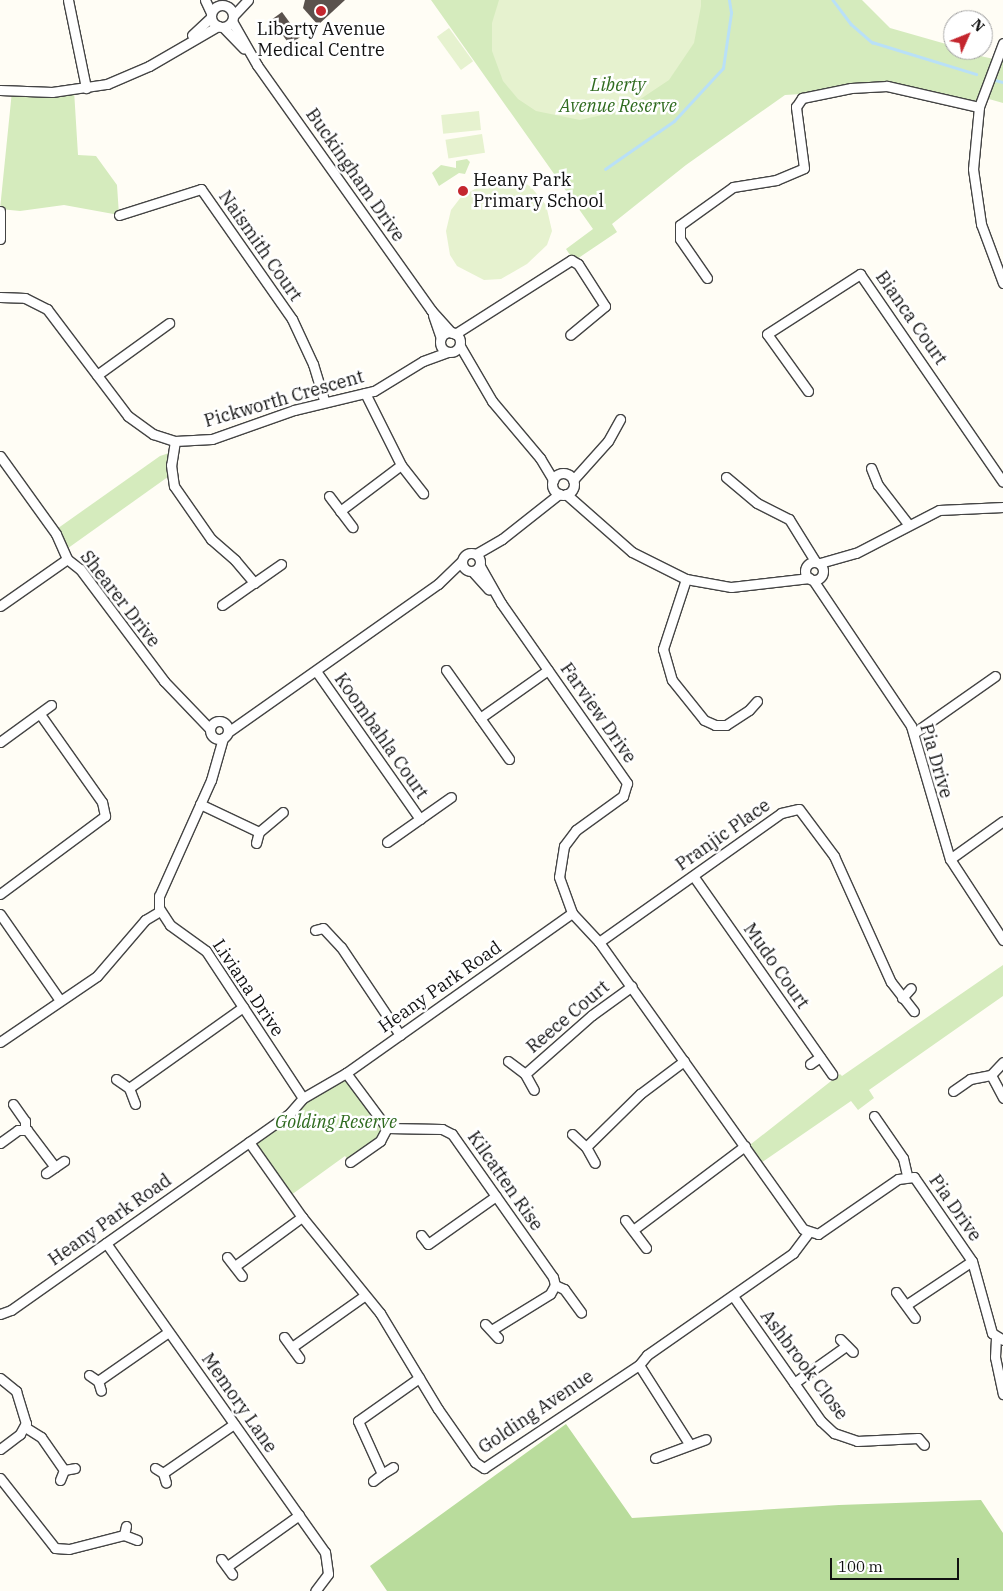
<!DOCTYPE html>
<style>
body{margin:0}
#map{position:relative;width:1003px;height:1591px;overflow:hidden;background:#fffdf5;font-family:"IBM Plex Serif",serif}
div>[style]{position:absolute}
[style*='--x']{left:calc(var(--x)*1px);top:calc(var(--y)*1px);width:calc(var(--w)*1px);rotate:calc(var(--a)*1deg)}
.green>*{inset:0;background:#d5ebbd}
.forest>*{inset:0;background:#b9dc9c}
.pitch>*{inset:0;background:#e6f2cf;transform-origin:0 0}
.stream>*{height:2.5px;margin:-1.25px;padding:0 1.25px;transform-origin:1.25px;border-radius:1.25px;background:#b9e0f7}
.building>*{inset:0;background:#5a524d;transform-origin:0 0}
.roads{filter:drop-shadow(1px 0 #444) drop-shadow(-1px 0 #444) drop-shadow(0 1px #444) drop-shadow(0 -1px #444)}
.street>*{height:9px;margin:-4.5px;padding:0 4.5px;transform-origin:4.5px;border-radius:4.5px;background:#fff}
.street>.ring{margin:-4.5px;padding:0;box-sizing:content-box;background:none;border:9px solid #fff;border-radius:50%}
.dots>*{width:14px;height:14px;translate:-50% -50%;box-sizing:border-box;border:2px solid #fff;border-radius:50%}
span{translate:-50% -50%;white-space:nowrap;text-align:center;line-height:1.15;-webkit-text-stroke:5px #fff;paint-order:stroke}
.poi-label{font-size:18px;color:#111}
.left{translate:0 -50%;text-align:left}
.park-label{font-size:18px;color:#2f6b1f;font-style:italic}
.street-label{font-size:18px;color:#111}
.north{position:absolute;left:943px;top:10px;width:50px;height:50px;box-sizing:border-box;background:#fff;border:1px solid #a0a0a0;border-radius:50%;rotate:46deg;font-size:14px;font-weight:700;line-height:20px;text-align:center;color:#111}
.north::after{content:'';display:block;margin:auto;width:18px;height:22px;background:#c4262e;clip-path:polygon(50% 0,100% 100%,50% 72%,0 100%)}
.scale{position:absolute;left:830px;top:1558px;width:129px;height:22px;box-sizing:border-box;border:2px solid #111;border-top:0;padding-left:6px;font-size:15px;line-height:18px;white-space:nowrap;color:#111;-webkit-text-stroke:4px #fff;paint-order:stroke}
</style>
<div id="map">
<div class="green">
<i style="clip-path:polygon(431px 0,862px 0,890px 28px,953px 46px,953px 50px,1003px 61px,1003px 103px,982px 97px,979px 107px,900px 88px,785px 95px,686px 165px,612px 224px,617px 232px,574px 261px,566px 249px,593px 229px)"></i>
<i style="clip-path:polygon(74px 90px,78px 155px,96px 156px,117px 185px,119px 215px,64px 205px,20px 211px,0 209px,12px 91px)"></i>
<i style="clip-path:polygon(467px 159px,470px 162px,465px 174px,459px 173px,439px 186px,432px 173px,441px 165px,456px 168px,456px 161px)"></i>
<i style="clip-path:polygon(172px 452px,172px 474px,64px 551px,54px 531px,160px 456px)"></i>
<i style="clip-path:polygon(1003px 965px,1003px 996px,869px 1090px,874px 1098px,858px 1110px,851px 1101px,758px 1165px,746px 1148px,840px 1074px,842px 1076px)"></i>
<i style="clip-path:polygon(346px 1073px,383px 1126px,384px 1136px,350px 1162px,345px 1156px,287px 1198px,249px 1142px)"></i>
</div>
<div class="forest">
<i style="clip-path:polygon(566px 1424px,632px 1518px,839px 1505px,981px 1500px,1003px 1533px,1003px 1591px,387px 1591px,370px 1566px)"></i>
</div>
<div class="pitch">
<i style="clip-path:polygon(499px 0,701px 0,701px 6px,694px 43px,669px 80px,624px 110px,580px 120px,536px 111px,518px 99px,503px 81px,492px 51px,492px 23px)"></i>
<i style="left:449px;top:28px;width:41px;height:15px;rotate:54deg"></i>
<i style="left:479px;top:111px;width:19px;height:38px;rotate:84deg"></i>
<i style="left:482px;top:134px;width:19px;height:37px;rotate:81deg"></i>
<i style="clip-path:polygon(496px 177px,522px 181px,531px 187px,546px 205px,552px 231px,547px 245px,527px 264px,501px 279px,484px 280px,457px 266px,450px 255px,446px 231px,451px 210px,461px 197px)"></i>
</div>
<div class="stream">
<i style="--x:833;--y:0;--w:30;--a:53"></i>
<i style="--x:851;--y:24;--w:28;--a:41"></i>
<i style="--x:872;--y:42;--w:109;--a:17.1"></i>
<i style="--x:995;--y:80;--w:8;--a:14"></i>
<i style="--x:605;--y:169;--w:84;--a:-34.8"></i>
<i style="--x:674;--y:121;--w:72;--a:-47.2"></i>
<i style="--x:723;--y:68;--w:56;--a:-81.7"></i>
<i style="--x:731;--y:13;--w:13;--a:-99"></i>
</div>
<div class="building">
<i style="clip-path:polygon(305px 0,345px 0,318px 25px,303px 8px)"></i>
<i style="left:282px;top:12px;width:31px;height:13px;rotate:54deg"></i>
</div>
<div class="roads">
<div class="street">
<i style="--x:68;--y:0;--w:90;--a:78.4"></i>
<i style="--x:205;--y:0;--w:14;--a:65"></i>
<i class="ring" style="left:211px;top:5px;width:13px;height:13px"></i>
<i style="--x:233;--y:16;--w:22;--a:-47"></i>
<i style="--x:232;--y:21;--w:51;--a:60.4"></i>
<i style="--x:257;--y:65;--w:301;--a:54.6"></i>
<i style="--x:431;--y:310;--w:31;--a:48"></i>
<i style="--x:223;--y:27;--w:30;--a:46"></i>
<i style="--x:192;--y:35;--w:26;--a:-43"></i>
<i style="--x:1003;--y:43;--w:68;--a:110.6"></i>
<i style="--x:979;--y:107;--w:62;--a:95.5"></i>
<i style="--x:973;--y:169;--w:56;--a:81.7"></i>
<i style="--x:981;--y:224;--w:63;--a:69.6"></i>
<i style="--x:0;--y:90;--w:52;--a:2.2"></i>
<i style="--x:52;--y:92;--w:56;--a:-8.3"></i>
<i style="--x:107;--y:84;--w:46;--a:-23.2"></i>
<i style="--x:149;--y:66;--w:80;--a:-30.1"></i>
<i style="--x:0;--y:211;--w:28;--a:90"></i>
<i style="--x:119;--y:215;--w:86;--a:-17.6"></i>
<i style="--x:201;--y:189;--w:159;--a:55"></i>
<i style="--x:292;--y:319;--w:50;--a:65"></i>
<i style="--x:313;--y:364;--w:39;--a:73"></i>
<i style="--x:707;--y:278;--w:47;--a:-124.7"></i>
<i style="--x:680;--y:239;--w:14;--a:-90"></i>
<i style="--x:680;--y:225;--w:65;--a:-35.6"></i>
<i style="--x:733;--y:187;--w:44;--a:-9.2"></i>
<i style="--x:776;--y:180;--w:30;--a:-23"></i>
<i style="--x:804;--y:168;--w:62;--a:-97.5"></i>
<i style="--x:796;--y:107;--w:11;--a:-56"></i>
<i style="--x:802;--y:98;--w:50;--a:-11.5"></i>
<i style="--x:851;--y:88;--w:36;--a:-3"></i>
<i style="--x:887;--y:86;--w:94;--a:12.9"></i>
<i style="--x:0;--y:297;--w:25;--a:2"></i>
<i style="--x:25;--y:298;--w:25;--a:27"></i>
<i style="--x:47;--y:309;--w:134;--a:52.9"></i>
<i style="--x:128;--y:416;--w:31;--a:36"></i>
<i style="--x:153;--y:434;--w:23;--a:18"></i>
<i style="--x:175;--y:441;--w:37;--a:-3"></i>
<i style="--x:212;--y:439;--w:87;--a:-19.5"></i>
<i style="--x:294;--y:410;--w:82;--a:-13.4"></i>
<i style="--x:374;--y:391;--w:57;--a:-31.5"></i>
<i style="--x:423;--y:361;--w:27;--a:-20"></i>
<i style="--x:433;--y:315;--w:24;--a:71"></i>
<i class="ring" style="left:440px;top:332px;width:11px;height:11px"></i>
<i style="--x:455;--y:334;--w:138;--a:-32.5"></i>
<i style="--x:571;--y:260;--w:8;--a:30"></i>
<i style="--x:578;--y:264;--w:50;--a:57.3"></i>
<i style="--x:605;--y:306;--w:45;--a:140.4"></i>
<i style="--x:460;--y:346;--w:64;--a:59.8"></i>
<i style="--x:492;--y:401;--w:75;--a:49.9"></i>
<i style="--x:540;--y:458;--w:26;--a:59"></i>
<i style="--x:97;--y:375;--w:89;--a:-35.8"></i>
<i style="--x:808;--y:391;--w:70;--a:-125.7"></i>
<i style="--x:767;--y:334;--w:111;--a:-32.8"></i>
<i style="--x:860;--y:274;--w:252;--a:55.5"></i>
<i style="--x:365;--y:393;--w:80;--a:63.4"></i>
<i style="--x:401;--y:465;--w:36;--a:52"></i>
<i style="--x:175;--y:441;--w:24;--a:99"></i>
<i style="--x:171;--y:465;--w:21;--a:82"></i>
<i style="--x:174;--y:486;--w:65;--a:55.1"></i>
<i style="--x:211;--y:539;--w:32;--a:41"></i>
<i style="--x:235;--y:560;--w:30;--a:50"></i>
<i style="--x:254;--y:583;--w:33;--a:-35"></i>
<i style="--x:0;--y:456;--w:96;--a:54.3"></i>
<i style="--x:56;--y:534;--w:27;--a:66"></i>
<i style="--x:67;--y:559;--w:16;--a:38"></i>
<i style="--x:80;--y:569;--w:140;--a:53.1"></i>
<i style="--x:164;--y:681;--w:66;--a:46.2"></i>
<i style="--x:871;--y:468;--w:18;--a:68"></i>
<i style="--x:878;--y:485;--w:49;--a:52.4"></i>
<i class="ring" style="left:552px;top:473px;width:13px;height:13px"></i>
<i style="--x:726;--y:477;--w:40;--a:40"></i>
<i style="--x:757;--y:503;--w:36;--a:27"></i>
<i style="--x:789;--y:519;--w:49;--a:58.2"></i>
<i style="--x:573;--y:480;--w:52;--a:-48.1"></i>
<i style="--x:608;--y:441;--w:25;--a:-61"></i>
<i style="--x:566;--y:494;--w:88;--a:41.3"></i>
<i style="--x:632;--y:552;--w:60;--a:26.6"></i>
<i style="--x:686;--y:579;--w:46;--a:10.1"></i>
<i style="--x:731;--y:587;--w:79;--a:-6.6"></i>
<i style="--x:329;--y:496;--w:39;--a:53"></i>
<i style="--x:340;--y:511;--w:76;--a:-37"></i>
<i class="ring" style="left:462px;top:553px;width:9px;height:9px"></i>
<i style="--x:476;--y:554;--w:30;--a:-30"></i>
<i style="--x:502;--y:539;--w:73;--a:-38.3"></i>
<i class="ring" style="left:805px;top:562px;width:9px;height:9px"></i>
<i style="--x:820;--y:563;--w:37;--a:-16"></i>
<i style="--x:856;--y:553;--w:93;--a:-27.4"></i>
<i style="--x:939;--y:510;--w:64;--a:-2.7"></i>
<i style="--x:480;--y:566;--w:43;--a:60.4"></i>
<i style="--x:501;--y:603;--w:220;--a:55"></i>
<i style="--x:627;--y:783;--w:14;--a:107"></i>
<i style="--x:623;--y:796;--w:58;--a:144.1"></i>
<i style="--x:576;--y:830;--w:20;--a:127"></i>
<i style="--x:564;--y:846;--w:31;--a:99"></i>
<i style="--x:559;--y:877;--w:38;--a:70"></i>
<i style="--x:572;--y:913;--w:40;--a:47"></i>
<i style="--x:599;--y:942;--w:352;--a:54.6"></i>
<i style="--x:803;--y:1229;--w:16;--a:18"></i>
<i style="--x:818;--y:1234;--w:97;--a:-34.5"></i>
<i style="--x:898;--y:1179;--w:16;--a:-7"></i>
<i style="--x:914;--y:1177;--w:102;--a:55.4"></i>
<i style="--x:972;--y:1261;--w:75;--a:74.5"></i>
<i style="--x:992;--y:1333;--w:13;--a:32"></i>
<i style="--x:472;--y:571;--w:25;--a:48"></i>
<i style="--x:686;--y:579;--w:74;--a:108.2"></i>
<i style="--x:663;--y:649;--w:32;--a:74"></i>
<i style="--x:672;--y:680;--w:51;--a:51.3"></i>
<i style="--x:704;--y:720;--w:12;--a:24"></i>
<i style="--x:715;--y:725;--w:11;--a:0"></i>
<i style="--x:726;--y:725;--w:27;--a:-33"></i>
<i style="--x:749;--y:710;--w:12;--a:-48"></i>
<i style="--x:813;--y:580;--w:176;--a:56.1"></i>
<i style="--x:911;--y:726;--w:139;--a:73.7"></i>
<i style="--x:950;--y:859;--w:97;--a:56.8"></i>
<i style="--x:222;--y:605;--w:39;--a:-35"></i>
<i style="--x:0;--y:606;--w:82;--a:-35"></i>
<i style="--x:446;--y:670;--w:109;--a:54.7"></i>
<i style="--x:316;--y:671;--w:181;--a:54.9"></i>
<i style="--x:480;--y:718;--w:83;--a:-35.2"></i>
<i class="ring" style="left:210px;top:721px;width:9px;height:9px"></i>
<i style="--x:228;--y:732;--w:257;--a:-35.2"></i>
<i style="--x:438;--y:584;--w:33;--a:-44"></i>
<i style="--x:914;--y:733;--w:99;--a:-35.1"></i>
<i style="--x:223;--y:738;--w:44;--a:105.9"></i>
<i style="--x:211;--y:780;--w:127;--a:114.1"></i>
<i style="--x:159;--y:896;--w:12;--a:90"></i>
<i style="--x:159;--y:908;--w:20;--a:57"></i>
<i style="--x:170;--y:925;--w:44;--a:35.8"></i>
<i style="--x:206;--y:951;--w:176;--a:56.6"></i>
<i style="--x:0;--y:742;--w:63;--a:-36"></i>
<i style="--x:200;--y:804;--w:65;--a:25.4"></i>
<i style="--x:387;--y:842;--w:78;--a:-35.1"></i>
<i style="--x:256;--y:843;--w:11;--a:-75"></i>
<i style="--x:259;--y:832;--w:31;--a:-40"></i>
<i style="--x:950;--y:859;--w:65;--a:-35.6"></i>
<i style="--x:694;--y:877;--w:241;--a:55"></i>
<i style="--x:0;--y:894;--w:131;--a:-36.6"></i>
<i style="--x:105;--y:816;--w:14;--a:-102"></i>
<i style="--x:102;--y:802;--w:108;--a:-125.2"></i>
<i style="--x:0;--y:914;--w:103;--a:55.2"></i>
<i style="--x:315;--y:930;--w:8;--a:-14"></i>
<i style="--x:323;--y:928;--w:26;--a:47"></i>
<i style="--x:341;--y:947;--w:106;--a:56.2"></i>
<i style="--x:599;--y:942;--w:223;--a:-35.3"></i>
<i style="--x:781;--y:813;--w:18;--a:-13"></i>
<i style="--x:799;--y:809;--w:59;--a:53.3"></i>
<i style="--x:834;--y:856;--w:138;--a:65.7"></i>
<i style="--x:891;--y:982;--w:37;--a:52"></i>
<i style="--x:902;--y:998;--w:13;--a:-48"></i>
<i style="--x:0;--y:1042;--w:117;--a:-34.2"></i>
<i style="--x:97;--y:976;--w:74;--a:-49.4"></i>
<i style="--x:145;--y:920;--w:17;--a:-31"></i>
<i style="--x:508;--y:1061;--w:21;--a:37"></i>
<i style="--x:525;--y:1074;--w:18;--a:61"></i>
<i style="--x:1003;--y:1062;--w:18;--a:133"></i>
<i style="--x:991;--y:1075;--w:26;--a:62"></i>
<i style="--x:810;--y:1064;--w:12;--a:-35"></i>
<i style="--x:346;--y:1073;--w:69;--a:53.3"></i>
<i style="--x:387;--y:1128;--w:55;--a:1"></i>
<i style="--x:442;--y:1129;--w:11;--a:27"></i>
<i style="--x:452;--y:1134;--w:175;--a:54.8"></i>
<i style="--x:553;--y:1277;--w:8;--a:76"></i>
<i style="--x:555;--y:1285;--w:10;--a:119"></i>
<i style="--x:550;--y:1294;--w:67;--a:148.4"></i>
<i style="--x:525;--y:1074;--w:89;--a:-41.4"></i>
<i style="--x:592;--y:1015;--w:49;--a:-35.9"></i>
<i style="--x:116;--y:1079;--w:16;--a:35"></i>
<i style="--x:129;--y:1088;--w:17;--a:69"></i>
<i style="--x:129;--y:1088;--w:140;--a:-35.4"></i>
<i style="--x:953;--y:1091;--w:21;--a:-35"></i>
<i style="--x:970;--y:1079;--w:21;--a:-11"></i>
<i style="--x:13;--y:1104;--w:21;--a:55"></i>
<i style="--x:25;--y:1121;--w:8;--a:90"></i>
<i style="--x:874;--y:1116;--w:51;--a:55.4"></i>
<i style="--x:903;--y:1158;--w:17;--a:77"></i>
<i style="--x:572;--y:1134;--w:19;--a:43"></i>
<i style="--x:586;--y:1147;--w:18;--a:61"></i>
<i style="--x:249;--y:1142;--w:92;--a:54.8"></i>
<i style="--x:302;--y:1217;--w:124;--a:50.9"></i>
<i style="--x:380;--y:1313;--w:112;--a:58.9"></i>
<i style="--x:438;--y:1409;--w:65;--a:55.1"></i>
<i style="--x:475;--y:1462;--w:11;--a:34"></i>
<i style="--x:484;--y:1468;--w:186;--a:-33.6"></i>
<i style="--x:639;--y:1365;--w:13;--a:-51"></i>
<i style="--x:647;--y:1355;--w:178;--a:-34.9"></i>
<i style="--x:793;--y:1253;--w:25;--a:-53"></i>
<i style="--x:0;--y:1143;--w:22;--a:-36"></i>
<i style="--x:18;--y:1130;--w:9;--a:0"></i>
<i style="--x:27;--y:1130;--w:46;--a:52.9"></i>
<i style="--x:55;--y:1167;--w:11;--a:146"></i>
<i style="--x:586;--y:1147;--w:76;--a:-44.5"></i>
<i style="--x:640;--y:1094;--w:55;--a:-36.9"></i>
<i style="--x:350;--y:1162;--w:37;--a:-35"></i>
<i style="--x:380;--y:1141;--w:15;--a:-62"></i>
<i style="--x:55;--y:1167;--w:11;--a:-34"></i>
<i style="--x:625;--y:1220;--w:35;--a:53"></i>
<i style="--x:633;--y:1230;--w:140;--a:-36.9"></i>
<i style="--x:421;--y:1235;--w:11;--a:52"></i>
<i style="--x:428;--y:1244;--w:83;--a:-35.2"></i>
<i style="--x:106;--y:1243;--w:379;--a:54.7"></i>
<i style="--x:325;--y:1552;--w:22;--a:82"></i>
<i style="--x:328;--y:1574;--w:21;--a:127"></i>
<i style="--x:227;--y:1257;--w:24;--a:52"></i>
<i style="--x:235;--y:1266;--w:83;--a:-36.2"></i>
<i style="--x:555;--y:1285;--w:10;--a:24"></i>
<i style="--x:564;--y:1289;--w:29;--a:54"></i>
<i style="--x:896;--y:1292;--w:32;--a:54"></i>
<i style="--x:733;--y:1296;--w:153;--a:54.9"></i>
<i style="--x:821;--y:1421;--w:18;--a:43"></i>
<i style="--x:834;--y:1433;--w:24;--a:19"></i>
<i style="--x:857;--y:1441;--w:61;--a:-2.8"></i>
<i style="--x:918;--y:1438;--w:9;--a:49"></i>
<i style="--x:906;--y:1305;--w:79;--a:-33.7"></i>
<i style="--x:0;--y:1314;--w:12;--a:-20"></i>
<i style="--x:11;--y:1310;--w:342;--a:-35.2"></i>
<i style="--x:290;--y:1113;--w:20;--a:-49"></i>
<i style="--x:303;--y:1098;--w:50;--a:-30.2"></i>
<i style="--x:346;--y:1073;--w:277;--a:-35.3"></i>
<i style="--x:485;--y:1324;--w:19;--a:47"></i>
<i style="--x:284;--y:1337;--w:26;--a:54"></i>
<i style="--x:996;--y:1338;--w:19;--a:93"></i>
<i style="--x:995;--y:1357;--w:38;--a:78"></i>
<i style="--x:840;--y:1339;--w:18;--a:45"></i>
<i style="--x:292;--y:1347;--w:88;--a:-35.3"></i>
<i style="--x:639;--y:1365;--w:91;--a:57.5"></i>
<i style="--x:89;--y:1375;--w:11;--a:34"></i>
<i style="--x:98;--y:1381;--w:10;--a:73"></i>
<i style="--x:0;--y:1378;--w:21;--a:39"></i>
<i style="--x:16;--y:1391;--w:34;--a:73"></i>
<i style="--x:26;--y:1423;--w:13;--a:119"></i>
<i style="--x:20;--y:1434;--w:25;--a:143"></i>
<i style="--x:98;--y:1381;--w:84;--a:-34.8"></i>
<i style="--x:794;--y:1383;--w:64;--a:-35.4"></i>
<i style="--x:25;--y:1427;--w:19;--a:32"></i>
<i style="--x:41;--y:1437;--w:40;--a:55.1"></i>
<i style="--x:655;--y:1458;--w:54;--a:-20.4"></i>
<i style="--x:155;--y:1468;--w:9;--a:32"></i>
<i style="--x:163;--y:1473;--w:10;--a:73"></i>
<i style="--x:163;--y:1473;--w:86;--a:-34.6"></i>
<i style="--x:382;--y:1474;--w:13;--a:-32"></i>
<i style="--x:0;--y:1478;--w:89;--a:51.8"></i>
<i style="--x:55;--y:1548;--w:14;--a:4"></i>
<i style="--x:69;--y:1549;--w:57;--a:-14.3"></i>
<i style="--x:60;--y:1480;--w:11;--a:-68"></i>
<i style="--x:64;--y:1470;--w:11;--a:-10"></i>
<i style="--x:373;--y:1481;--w:11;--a:-38"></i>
<i style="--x:382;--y:1474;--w:58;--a:-114.4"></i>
<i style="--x:358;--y:1421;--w:75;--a:-35.2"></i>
<i style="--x:126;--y:1526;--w:9;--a:103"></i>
<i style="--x:124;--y:1535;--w:14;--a:21"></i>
<i style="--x:221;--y:1559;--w:19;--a:54"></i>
<i style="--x:229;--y:1565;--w:86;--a:-35.5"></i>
</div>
</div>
<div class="dots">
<i style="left:321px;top:11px;background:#c4262e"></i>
<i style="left:463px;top:191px;background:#c4262e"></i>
</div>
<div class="poi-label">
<span style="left:321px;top:40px">Liberty Avenue<br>Medical Centre</span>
<span class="left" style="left:473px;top:191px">Heany Park<br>Primary School</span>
</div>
<div class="park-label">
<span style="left:618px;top:96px">Liberty<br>Avenue Reserve</span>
<span style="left:336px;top:1122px">Golding Reserve</span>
</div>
<div class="street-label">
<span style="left:355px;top:175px;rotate:55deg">Buckingham Drive</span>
<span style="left:260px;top:246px;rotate:55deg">Naismith Court</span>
<span style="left:911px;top:318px;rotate:55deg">Bianca Court</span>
<span style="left:284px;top:399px;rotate:-16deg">Pickworth Crescent</span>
<span style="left:120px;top:599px;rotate:52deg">Shearer Drive</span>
<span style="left:598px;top:713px;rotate:55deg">Farview Drive</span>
<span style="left:381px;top:736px;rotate:55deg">Koombahla Court</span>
<span style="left:936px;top:761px;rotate:74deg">Pia Drive</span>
<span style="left:723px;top:835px;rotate:-35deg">Pranjic Place</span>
<span style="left:776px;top:966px;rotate:55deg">Mudo Court</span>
<span style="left:440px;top:987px;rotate:-35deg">Heany Park Road</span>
<span style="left:248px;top:988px;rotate:56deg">Liviana Drive</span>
<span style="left:568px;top:1017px;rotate:-40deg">Reece Court</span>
<span style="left:505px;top:1181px;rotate:55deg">Kilcatten Rise</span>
<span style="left:955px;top:1208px;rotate:55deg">Pia Drive</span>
<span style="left:110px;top:1220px;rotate:-35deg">Heany Park Road</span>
<span style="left:804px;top:1365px;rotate:53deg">Ashbrook Close</span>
<span style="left:239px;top:1403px;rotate:55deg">Memory Lane</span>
<span style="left:536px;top:1412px;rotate:-34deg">Golding Avenue</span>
</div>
<div class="north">N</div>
<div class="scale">100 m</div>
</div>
